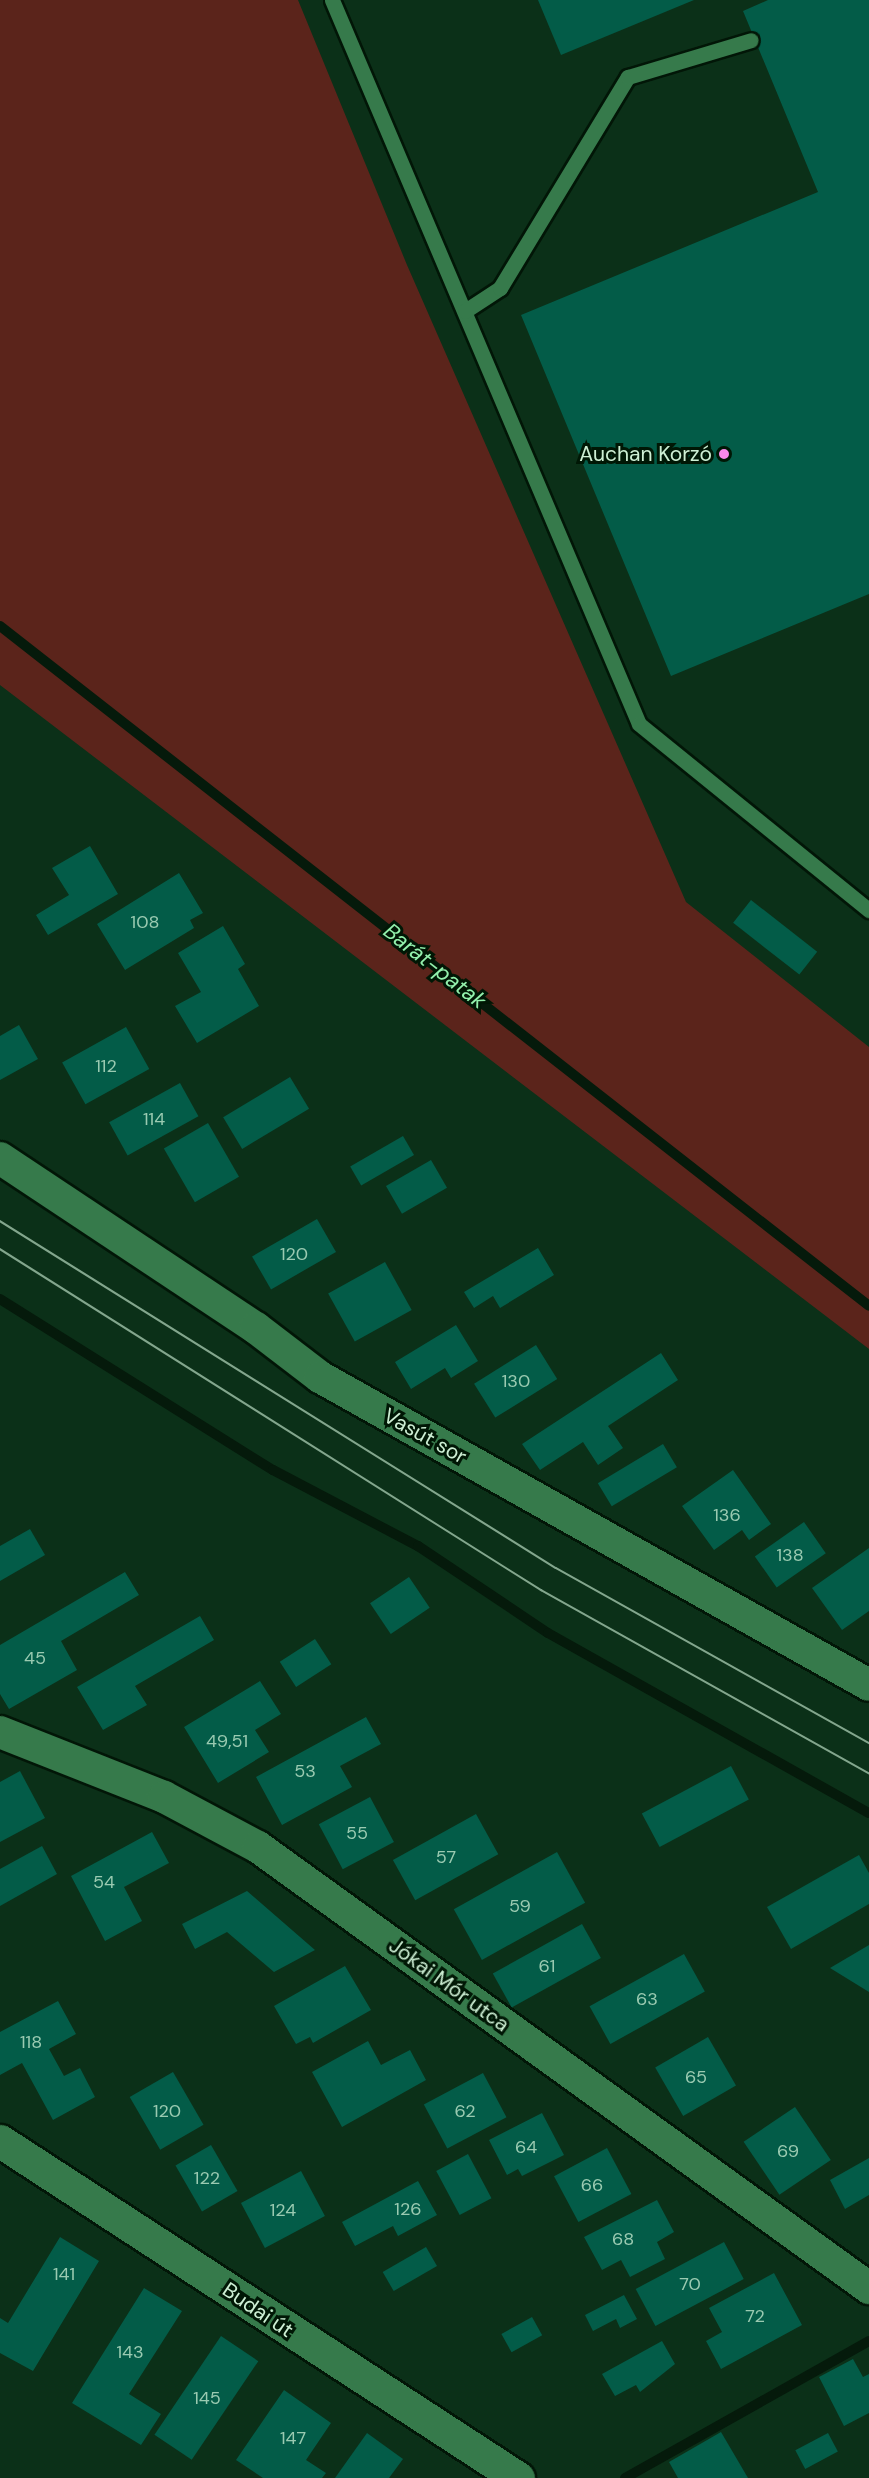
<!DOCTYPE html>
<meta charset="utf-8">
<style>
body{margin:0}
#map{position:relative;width:869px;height:2478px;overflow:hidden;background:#0b3018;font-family:"DM Sans",sans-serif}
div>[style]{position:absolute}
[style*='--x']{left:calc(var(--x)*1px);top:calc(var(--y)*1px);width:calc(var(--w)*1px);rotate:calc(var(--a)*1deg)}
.green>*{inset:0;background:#5b241b}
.stream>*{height:10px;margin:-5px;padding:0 5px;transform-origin:5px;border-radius:5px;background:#051a0b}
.building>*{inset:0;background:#035c48;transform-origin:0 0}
.roads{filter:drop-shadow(2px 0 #021607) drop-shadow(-2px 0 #021607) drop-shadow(0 2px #021607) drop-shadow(0 -2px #021607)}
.service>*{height:15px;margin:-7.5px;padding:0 7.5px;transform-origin:7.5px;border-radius:7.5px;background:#367a4b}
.minor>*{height:32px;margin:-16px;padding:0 16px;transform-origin:16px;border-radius:16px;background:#367a4b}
.secondary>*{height:33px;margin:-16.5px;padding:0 16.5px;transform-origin:16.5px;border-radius:16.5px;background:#367a4b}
.tram>*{height:1.5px;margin:-0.75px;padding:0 0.75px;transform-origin:0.75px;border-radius:0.75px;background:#83a68d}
.dots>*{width:16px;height:16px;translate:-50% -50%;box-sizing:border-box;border:3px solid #001705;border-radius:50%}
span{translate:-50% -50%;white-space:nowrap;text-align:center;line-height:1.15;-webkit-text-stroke:6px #001705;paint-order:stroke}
.number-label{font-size:18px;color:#9acab1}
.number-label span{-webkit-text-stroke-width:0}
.poi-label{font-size:21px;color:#cdefd4}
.right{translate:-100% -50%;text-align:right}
.street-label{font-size:21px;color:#cdefd4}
.water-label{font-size:22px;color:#93f1ac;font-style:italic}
</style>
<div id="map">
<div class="green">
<i style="clip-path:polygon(0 0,298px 0,407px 265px,686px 902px,869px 1047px,869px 1349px,0 685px)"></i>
</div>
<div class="stream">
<i style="--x:0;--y:626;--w:1103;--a:38.04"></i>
<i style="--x:0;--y:1299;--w:322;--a:32.1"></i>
<i style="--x:273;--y:1470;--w:164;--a:27.7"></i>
<i style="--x:418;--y:1546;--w:156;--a:33.8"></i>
<i style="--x:548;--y:1633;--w:368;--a:29.3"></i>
<i style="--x:625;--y:2478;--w:280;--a:-29.3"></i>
</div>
<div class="building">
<i style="clip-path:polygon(538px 0,694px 0,561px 55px)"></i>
<i style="clip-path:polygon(768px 0,869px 0,869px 594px,671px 676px,521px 315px,818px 192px,743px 11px)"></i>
<i style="clip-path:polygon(90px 846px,118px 894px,48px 935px,36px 915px,69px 895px,52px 868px)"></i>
<i style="clip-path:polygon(179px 873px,203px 913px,190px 920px,194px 928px,125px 970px,97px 924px)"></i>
<i style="left:751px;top:900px;width:84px;height:29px;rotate:38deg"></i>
<i style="clip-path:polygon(223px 926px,245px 964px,238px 969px,259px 1006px,197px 1043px,175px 1006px,201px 992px,178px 953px)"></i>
<i style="clip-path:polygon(19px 1025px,38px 1059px,0 1080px,0 1036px)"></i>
<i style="left:126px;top:1027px;width:48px;height:73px;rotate:61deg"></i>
<i style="left:290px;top:1077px;width:37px;height:78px;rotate:59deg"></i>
<i style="left:180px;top:1083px;width:38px;height:81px;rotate:61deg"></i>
<i style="left:208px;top:1123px;width:62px;height:51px;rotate:60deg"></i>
<i style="left:403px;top:1136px;width:22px;height:61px;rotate:60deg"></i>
<i style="left:431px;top:1160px;width:32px;height:52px;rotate:60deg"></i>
<i style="left:317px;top:1219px;width:38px;height:75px;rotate:60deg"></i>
<i style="clip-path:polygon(538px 1248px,554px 1275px,500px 1308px,493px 1296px,474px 1308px,464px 1292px)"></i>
<i style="left:385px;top:1262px;width:55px;height:65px;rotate:61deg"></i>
<i style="clip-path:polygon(456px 1325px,478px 1361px,451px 1378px,445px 1368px,411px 1389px,395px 1362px)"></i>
<i style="left:536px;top:1345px;width:40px;height:73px;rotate:58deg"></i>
<i style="clip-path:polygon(661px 1353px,678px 1380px,608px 1426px,623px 1448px,598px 1465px,583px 1442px,540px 1470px,522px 1444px)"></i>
<i style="left:663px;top:1444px;width:27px;height:76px;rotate:59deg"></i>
<i style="clip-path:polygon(733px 1470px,771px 1524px,749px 1540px,742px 1530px,714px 1550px,682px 1506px)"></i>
<i style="left:804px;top:1522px;width:38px;height:60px;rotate:55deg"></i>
<i style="clip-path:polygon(30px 1529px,45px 1555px,0 1581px,0 1546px)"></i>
<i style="clip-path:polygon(869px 1548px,869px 1611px,842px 1630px,812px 1588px)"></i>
<i style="clip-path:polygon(125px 1572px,139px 1595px,61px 1641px,77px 1670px,9px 1709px,0 1694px,0 1645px)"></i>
<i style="left:409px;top:1577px;width:37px;height:47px;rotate:56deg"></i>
<i style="clip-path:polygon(200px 1616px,214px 1640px,135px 1686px,147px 1705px,103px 1730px,77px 1687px)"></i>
<i style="left:315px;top:1639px;width:30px;height:42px;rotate:57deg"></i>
<i style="clip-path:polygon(260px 1681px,281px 1714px,255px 1730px,269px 1752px,218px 1783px,184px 1727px)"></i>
<i style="clip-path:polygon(366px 1717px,381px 1744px,340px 1766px,352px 1787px,282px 1825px,256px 1777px)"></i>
<i style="left:731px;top:1766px;width:38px;height:101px;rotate:62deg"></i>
<i style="clip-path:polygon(20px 1771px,45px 1818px,0 1842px,0 1782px)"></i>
<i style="left:370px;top:1797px;width:51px;height:58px;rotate:62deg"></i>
<i style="left:476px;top:1814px;width:46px;height:95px;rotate:61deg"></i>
<i style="clip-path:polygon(152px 1832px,169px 1863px,124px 1887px,142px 1921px,105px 1941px,71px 1876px)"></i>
<i style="clip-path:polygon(42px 1846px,57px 1874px,0 1906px,0 1869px)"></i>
<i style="left:557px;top:1852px;width:58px;height:118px;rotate:61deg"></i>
<i style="clip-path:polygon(859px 1855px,869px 1873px,869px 1904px,791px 1949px,767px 1907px)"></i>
<i style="clip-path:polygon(247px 1891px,315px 1950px,274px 1972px,227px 1932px,195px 1949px,182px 1924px)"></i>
<i style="left:582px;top:1924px;width:39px;height:102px;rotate:61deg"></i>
<i style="clip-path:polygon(869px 1945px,869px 1992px,830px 1968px)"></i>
<i style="left:684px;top:1954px;width:43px;height:108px;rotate:61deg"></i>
<i style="clip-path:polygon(345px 1966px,371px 2010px,313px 2043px,310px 2037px,296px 2044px,274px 2006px)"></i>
<i style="clip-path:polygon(58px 2001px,76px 2034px,49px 2049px,64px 2076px,80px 2068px,95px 2097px,53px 2120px,22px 2063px,0 2075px,0 2032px)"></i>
<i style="left:708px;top:2037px;width:56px;height:61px;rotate:60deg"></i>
<i style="clip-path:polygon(368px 2041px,381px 2065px,410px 2050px,426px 2080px,342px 2127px,312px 2072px)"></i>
<i style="left:173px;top:2072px;width:61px;height:50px;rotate:60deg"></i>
<i style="left:483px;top:2073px;width:50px;height:67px;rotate:62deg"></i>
<i style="left:795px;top:2107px;width:64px;height:62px;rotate:56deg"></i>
<i style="clip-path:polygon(542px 2113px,564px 2155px,522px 2176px,518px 2169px,507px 2175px,489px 2140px)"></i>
<i style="left:211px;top:2145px;width:53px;height:41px;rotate:60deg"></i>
<i style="left:607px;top:2148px;width:52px;height:60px;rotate:62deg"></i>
<i style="left:468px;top:2154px;width:50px;height:36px;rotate:62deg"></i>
<i style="clip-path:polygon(869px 2158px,869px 2195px,845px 2209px,830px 2180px)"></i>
<i style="left:301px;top:2171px;width:51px;height:68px;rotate:62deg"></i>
<i style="clip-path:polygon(418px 2181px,437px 2215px,398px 2236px,393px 2226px,355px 2246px,342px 2222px)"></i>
<i style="clip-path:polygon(657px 2200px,674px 2232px,657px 2242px,665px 2259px,630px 2277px,621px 2260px,602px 2270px,584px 2237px)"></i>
<i style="clip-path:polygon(60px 2237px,99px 2261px,33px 2371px,0 2353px,0 2318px,8px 2323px)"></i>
<i style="left:724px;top:2242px;width:42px;height:100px;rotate:62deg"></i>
<i style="left:426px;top:2247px;width:22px;height:50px;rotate:60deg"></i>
<i style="clip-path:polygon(774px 2273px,802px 2325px,721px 2369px,706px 2341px,722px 2332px,709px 2308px)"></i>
<i style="clip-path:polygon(144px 2288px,182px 2311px,129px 2394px,161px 2414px,141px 2445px,72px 2403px)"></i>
<i style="clip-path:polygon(624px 2295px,637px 2319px,620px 2328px,616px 2319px,593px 2331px,585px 2315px)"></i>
<i style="left:532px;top:2317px;width:21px;height:35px;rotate:61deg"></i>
<i style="left:221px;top:2336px;width:45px;height:119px;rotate:34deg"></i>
<i style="clip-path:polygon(662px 2341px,675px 2364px,640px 2392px,636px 2385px,615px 2396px,602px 2374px)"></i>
<i style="clip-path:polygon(853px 2359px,863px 2377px,869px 2374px,869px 2413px,844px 2426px,819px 2377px)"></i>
<i style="clip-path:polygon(284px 2390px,331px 2423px,306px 2460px,326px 2473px,322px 2478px,263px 2478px,236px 2460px)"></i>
<i style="clip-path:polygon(721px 2432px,748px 2478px,678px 2478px,669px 2462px)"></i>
<i style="clip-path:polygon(367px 2433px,403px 2459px,389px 2478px,335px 2478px)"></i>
<i style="left:828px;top:2433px;width:21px;height:37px;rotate:62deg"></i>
</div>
<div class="roads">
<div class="service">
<i style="--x:332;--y:0;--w:786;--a:67.02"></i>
<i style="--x:639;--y:724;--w:296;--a:39"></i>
<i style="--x:465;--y:311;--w:42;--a:-33.3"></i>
<i style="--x:500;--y:288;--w:247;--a:-58.8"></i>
<i style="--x:628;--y:77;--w:128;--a:-16.7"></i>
</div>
<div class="minor">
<i style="--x:0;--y:1158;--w:307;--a:33.6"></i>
<i style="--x:256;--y:1328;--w:81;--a:37.4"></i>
<i style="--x:320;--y:1377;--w:629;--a:29.29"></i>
<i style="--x:0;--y:1732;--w:176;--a:21.6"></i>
<i style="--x:164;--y:1797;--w:106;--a:28"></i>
<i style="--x:258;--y:1847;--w:754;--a:35.82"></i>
</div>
<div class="secondary">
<i style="--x:0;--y:2141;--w:618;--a:33.05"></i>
</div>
</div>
<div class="tram">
<i style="--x:0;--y:1221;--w:655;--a:31.97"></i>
<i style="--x:556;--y:1568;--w:359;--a:29.2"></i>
<i style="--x:0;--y:1249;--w:640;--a:32.22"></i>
<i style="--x:541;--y:1590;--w:376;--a:29.2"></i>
</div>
<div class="dots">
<i style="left:724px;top:454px;background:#f888eb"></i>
</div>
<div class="number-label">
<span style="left:145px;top:922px">108</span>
<span style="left:106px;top:1066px">112</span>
<span style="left:154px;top:1119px">114</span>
<span style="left:294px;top:1254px">120</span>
<span style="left:516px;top:1381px">130</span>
<span style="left:727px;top:1515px">136</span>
<span style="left:790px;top:1555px">138</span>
<span style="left:35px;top:1658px">45</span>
<span style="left:227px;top:1741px">49,51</span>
<span style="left:305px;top:1771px">53</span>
<span style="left:357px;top:1833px">55</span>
<span style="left:446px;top:1857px">57</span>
<span style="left:104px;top:1882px">54</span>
<span style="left:520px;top:1906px">59</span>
<span style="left:547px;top:1966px">61</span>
<span style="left:647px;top:1999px">63</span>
<span style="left:31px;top:2042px">118</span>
<span style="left:696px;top:2077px">65</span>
<span style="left:167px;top:2111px">120</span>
<span style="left:465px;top:2111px">62</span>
<span style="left:526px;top:2147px">64</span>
<span style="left:788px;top:2151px">69</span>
<span style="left:207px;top:2178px">122</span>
<span style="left:592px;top:2185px">66</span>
<span style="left:408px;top:2209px">126</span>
<span style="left:283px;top:2210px">124</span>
<span style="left:623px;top:2239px">68</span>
<span style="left:64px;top:2274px">141</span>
<span style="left:690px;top:2284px">70</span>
<span style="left:755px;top:2316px">72</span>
<span style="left:130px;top:2352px">143</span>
<span style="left:207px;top:2398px">145</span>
<span style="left:293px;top:2438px">147</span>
</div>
<div class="poi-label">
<span class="right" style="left:712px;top:454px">Auchan Korzó</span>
</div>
<div class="street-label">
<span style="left:425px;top:1436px;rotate:29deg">Vasút sor</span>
<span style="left:449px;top:1985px;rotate:36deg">Jókai Mór utca</span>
<span style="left:258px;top:2310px;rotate:34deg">Budai út</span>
</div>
<div class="water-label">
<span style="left:435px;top:966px;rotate:38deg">Barát-patak</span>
</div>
</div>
